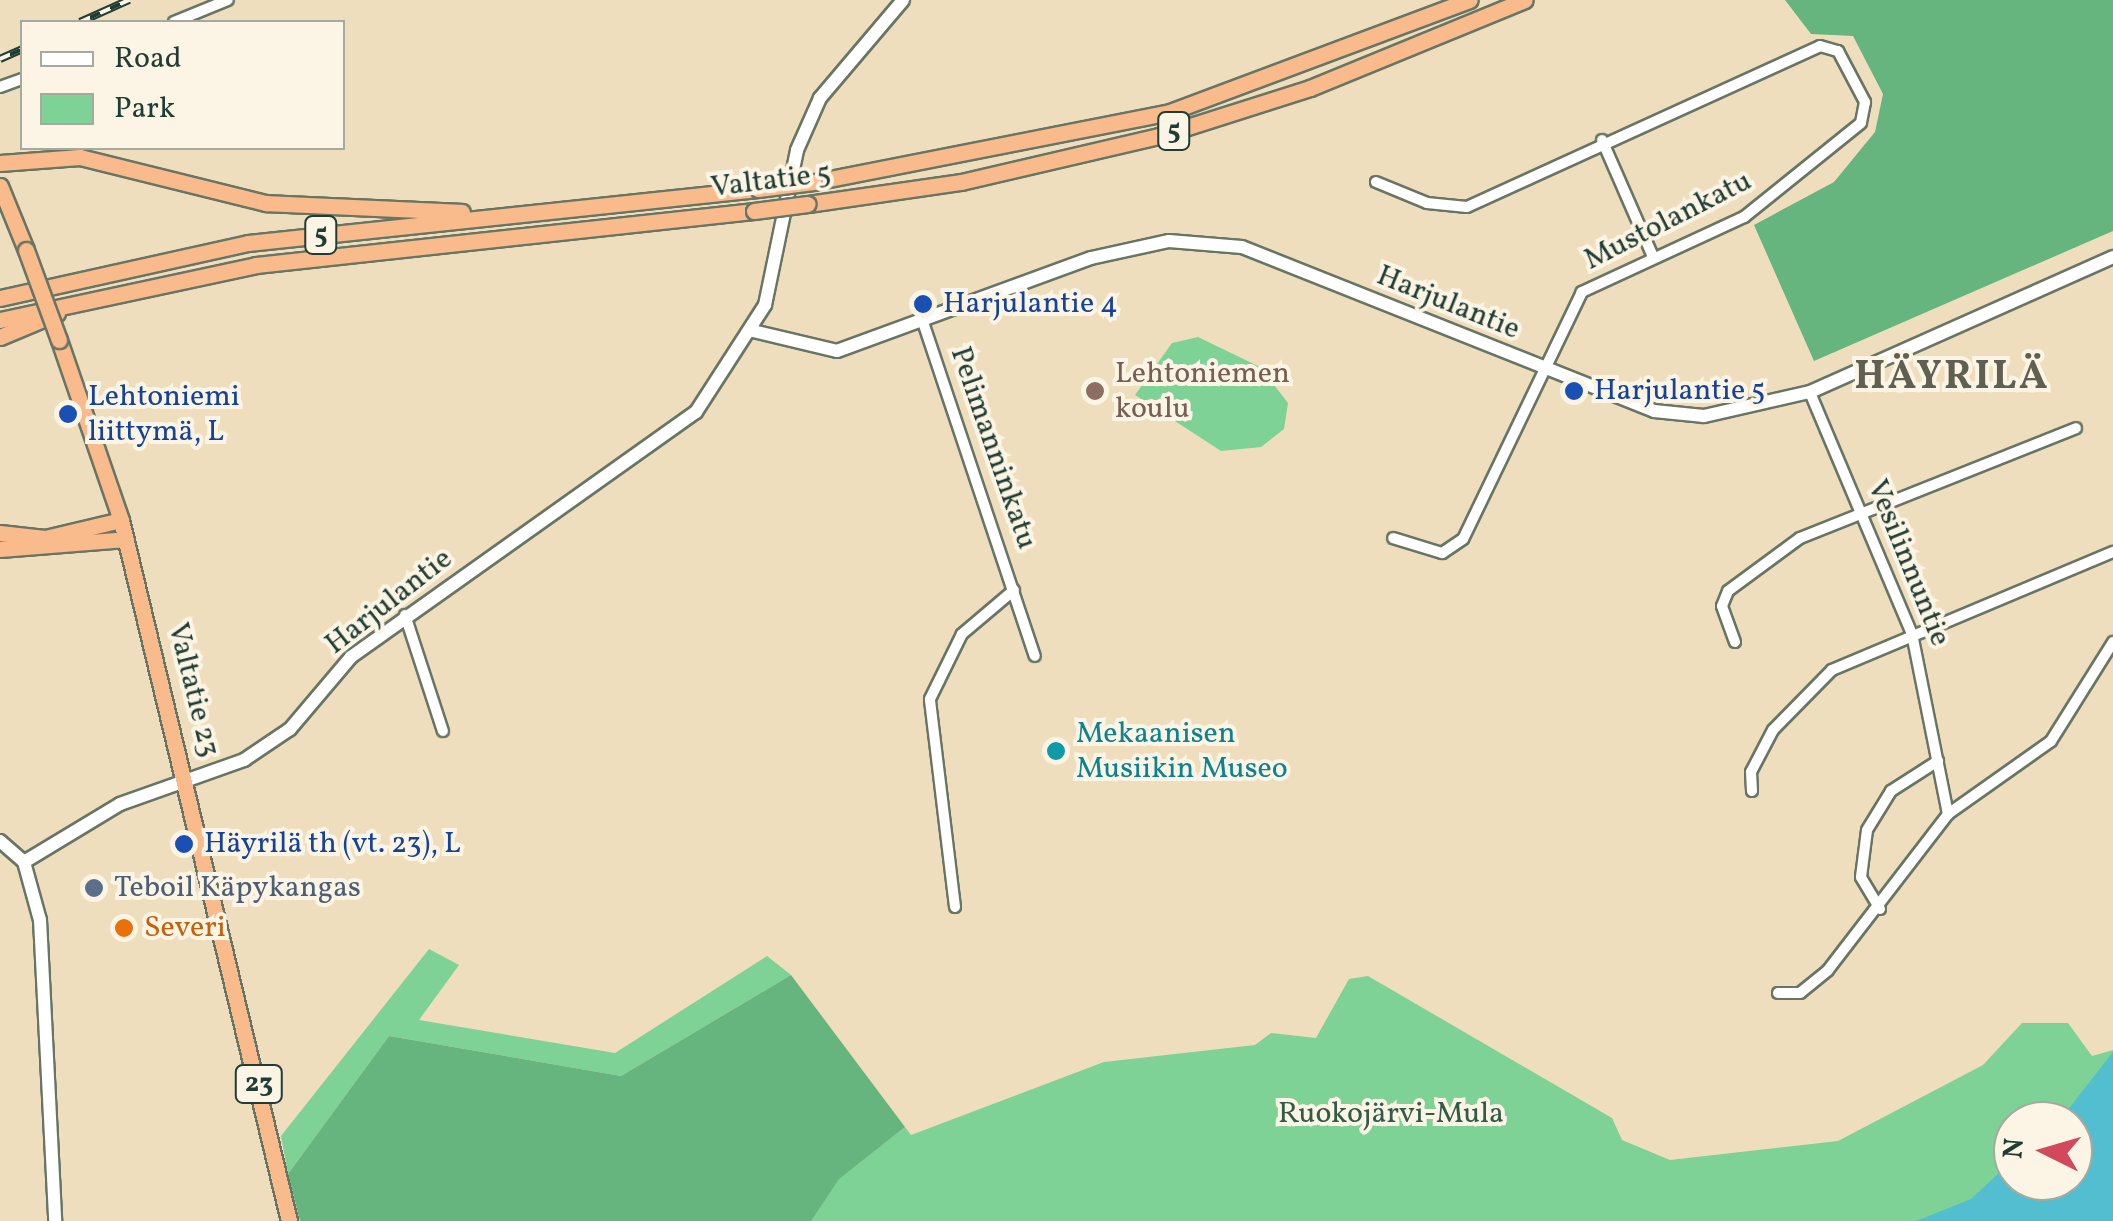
<!DOCTYPE html>
<meta charset="utf-8">
<style>
body{margin:0}
#map{position:relative;width:2113px;height:1221px;overflow:hidden;background:#efdebd;font-family:Vollkorn,serif}
div>[style]{position:absolute}
[style*='--x']{left:calc(var(--x)*1px);top:calc(var(--y)*1px);width:calc(var(--w)*1px);rotate:calc(var(--a)*1deg)}
.green>*{inset:0;background:#7ed295}
.forest>*{inset:0;background:#66b47e}
.water>*{inset:0;background:#53becf}
.roads{filter:drop-shadow(2px 0 #687564) drop-shadow(-2px 0 #687564) drop-shadow(0 2px #687564) drop-shadow(0 -2px #687564)}
.minor>*{height:10px;margin:-5px;padding:0 5px;transform-origin:5px;border-radius:5px;background:#fff}
.tertiary>*{height:12px;margin:-6px;padding:0 6px;transform-origin:6px;border-radius:6px;background:#fff}
.trunk>*{height:15px;margin:-7.5px;padding:0 7.5px;transform-origin:7.5px;border-radius:7.5px;background:#fabb8c}
.rail>*{height:8px;margin-top:-4px;transform-origin:0;background:repeating-linear-gradient(90deg,#fcf5e5 0 11px,#1f3d34 0 22px);box-sizing:border-box;border-block:2px solid #1f3d34}
.bridges{filter:drop-shadow(2px 0 #687564) drop-shadow(-2px 0 #687564) drop-shadow(0 2px #687564) drop-shadow(0 -2px #687564)}
.trunk-bridge>*{height:15px;margin:-7.5px;padding:0 7.5px;transform-origin:7.5px;border-radius:7.5px;background:#fabb8c}
.dots>*{width:28px;height:28px;translate:-50% -50%;box-sizing:border-box;border:5px solid #fcf5e5;border-radius:50%}
span{translate:-50% -50%;white-space:nowrap;text-align:center;line-height:1.15;-webkit-text-stroke:8px #fcf5e5;paint-order:stroke}
.shield-label span{padding:2px 8px;background:#fcf5e5;border:2px solid;border-radius:8px;-webkit-text-stroke-width:0}
.shield-label{font-size:28px;color:#1f3d34;font-weight:700}
.street-label{font-size:30px;color:#1f3d34}
.transit-label{font-size:30px;color:#164399}
.left{translate:0 -50%;text-align:left}
.education-label{font-size:30px;color:#785e54}
.culture-label{font-size:30px;color:#0d838f}
.service-label{font-size:30px;color:#4e5e75}
.food-label{font-size:30px;color:#c56008}
.park-label{font-size:30px;color:#325b47}
.district-label{font-size:40px;color:#5f6051;font-weight:700;letter-spacing:2.5px}
.legend{position:absolute;left:20px;top:20px;width:325px;height:130px;box-sizing:border-box;background:#fcf5e5;border:2px solid #a4ab9e;margin:0;padding:12px 18px;list-style:none;font-size:30px;color:#1f3d34}
.legend li{display:flex;align-items:center;gap:20px;height:50px}
.legend b{width:50px;border:2px solid #a4ab9e}
.north{position:absolute;left:1993px;top:1101px;width:100px;height:100px;box-sizing:border-box;background:#fcf5e5;border:2px solid #a4ab9e;border-radius:50%;rotate:275deg;font-size:28px;font-weight:700;line-height:40px;text-align:center;color:#1f3d34}
.north::after{content:'';display:block;margin:auto;width:35px;height:45px;background:#d1495b;clip-path:polygon(50% 0,100% 100%,50% 72%,0 100%)}
</style>
<div id="map">
<div class="green">
<i style="clip-path:polygon(1198px 337px,1260px 367px,1288px 403px,1284px 429px,1261px 447px,1221px 451px,1135px 395px,1172px 343px)"></i>
<i style="clip-path:polygon(429px 949px,459px 965px,419px 1020px,615px 1053px,767px 956px,791px 975px,621px 1076px,389px 1036px,288px 1174px,281px 1136px)"></i>
<i style="clip-path:polygon(evenodd,1368px 976px,1612px 1118px,1622px 1140px,1670px 1160px,1838px 1141px,1983px 1065px,2022px 1023px,2068px 1023px,2092px 1056px,2113px 1050px,2113px 1221px,784px 1221px,905px 1127px,911px 1135px,1104px 1062px,1255px 1045px,1271px 1033px,1316px 1038px,1349px 979px,1368px 976px,2013px 1121px,2073px 1121px,2073px 1181px,2013px 1181px,2013px 1121px)"></i>
</div>
<div class="forest">
<i style="clip-path:polygon(1785px 0,2113px 0,2113px 231px,1814px 361px,1754px 225px,1834px 182px,1875px 132px,1883px 94px,1853px 36px,1811px 34px)"></i>
<i style="clip-path:polygon(791px 975px,905px 1127px,839px 1179px,811px 1221px,300px 1221px,288px 1174px,389px 1036px,621px 1076px)"></i>
</div>
<div class="water">
<i style="clip-path:polygon(2113px 1052px,2113px 1221px,1916px 1221px,1971px 1199px,2013px 1160px,2013px 1181px,2073px 1181px,2073px 1121px,2059px 1121px)"></i>
</div>
<div class="roads">
<div class="minor">
<i style="--x:174;--y:22;--w:58;--a:-22.2"></i>
<i style="--x:0;--y:87;--w:23;--a:-20"></i>
<i style="--x:1602;--y:140;--w:128;--a:66.4"></i>
<i style="--x:1376;--y:182;--w:55;--a:22.4"></i>
<i style="--x:1427;--y:203;--w:40;--a:5.7"></i>
<i style="--x:1467;--y:207;--w:388;--a:-24.5"></i>
<i style="--x:1820;--y:46;--w:19;--a:16"></i>
<i style="--x:1838;--y:51;--w:58;--a:62.1"></i>
<i style="--x:1865;--y:102;--w:21;--a:101"></i>
<i style="--x:1861;--y:123;--w:150;--a:141.2"></i>
<i style="--x:1744;--y:217;--w:179;--a:155.2"></i>
<i style="--x:1582;--y:292;--w:274;--a:115.7"></i>
<i style="--x:1463;--y:539;--w:25;--a:146"></i>
<i style="--x:1442;--y:553;--w:51;--a:-163"></i>
<i style="--x:923;--y:322;--w:352;--a:71.5"></i>
<i style="--x:405;--y:615;--w:122;--a:71.9"></i>
<i style="--x:1735;--y:642;--w:38;--a:-110"></i>
<i style="--x:1722;--y:606;--w:16;--a:-68"></i>
<i style="--x:1728;--y:591;--w:89;--a:-36.4"></i>
<i style="--x:1800;--y:538;--w:297;--a:-21.7"></i>
<i style="--x:1752;--y:791;--w:19;--a:-93"></i>
<i style="--x:1751;--y:772;--w:47;--a:-62.4"></i>
<i style="--x:1773;--y:730;--w:84;--a:-45.5"></i>
<i style="--x:1832;--y:670;--w:305;--a:-22.8"></i>
<i style="--x:1948;--y:814;--w:126;--a:-35.3"></i>
<i style="--x:2051;--y:741;--w:117;--a:-57.9"></i>
<i style="--x:955;--y:907;--w:209;--a:-96.9"></i>
<i style="--x:930;--y:699;--w:72;--a:-63.8"></i>
<i style="--x:962;--y:634;--w:68;--a:-40.2"></i>
<i style="--x:1880;--y:909;--w:37;--a:-121"></i>
<i style="--x:1861;--y:877;--w:47;--a:-82.7"></i>
<i style="--x:1867;--y:830;--w:46;--a:-58.4"></i>
<i style="--x:1891;--y:791;--w:56;--a:-32.6"></i>
<i style="--x:1778;--y:993;--w:22;--a:0"></i>
<i style="--x:1800;--y:993;--w:36;--a:-39"></i>
<i style="--x:1828;--y:970;--w:197;--a:-52.4"></i>
<i style="--x:1948;--y:814;--w:184;--a:-101.3"></i>
<i style="--x:1912;--y:634;--w:263;--a:-112.9"></i>
</div>
<div class="tertiary">
<i style="--x:753;--y:331;--w:86;--a:13.4"></i>
<i style="--x:837;--y:351;--w:270;--a:-20.1"></i>
<i style="--x:1091;--y:258;--w:80;--a:-12.3"></i>
<i style="--x:1169;--y:241;--w:73;--a:4.7"></i>
<i style="--x:1242;--y:247;--w:443;--a:21.7"></i>
<i style="--x:1654;--y:411;--w:50;--a:5.7"></i>
<i style="--x:1704;--y:416;--w:109;--a:-12.8"></i>
<i style="--x:1810;--y:392;--w:332;--a:-24"></i>
<i style="--x:0;--y:841;--w:32;--a:41"></i>
<i style="--x:24;--y:862;--w:60;--a:74.6"></i>
<i style="--x:40;--y:920;--w:301;--a:87.1"></i>
<i style="--x:24;--y:862;--w:112;--a:-31.1"></i>
<i style="--x:120;--y:804;--w:132;--a:-19.5"></i>
<i style="--x:244;--y:760;--w:55;--a:-34"></i>
<i style="--x:290;--y:729;--w:94;--a:-49.7"></i>
<i style="--x:351;--y:657;--w:423;--a:-35.4"></i>
<i style="--x:696;--y:412;--w:127;--a:-57.2"></i>
<i style="--x:765;--y:305;--w:158;--a:-78.3"></i>
<i style="--x:797;--y:150;--w:57;--a:-66.1"></i>
<i style="--x:820;--y:98;--w:128;--a:-49.7"></i>
</div>
<div class="trunk">
<i style="--x:0;--y:163;--w:80;--a:-4.3"></i>
<i style="--x:80;--y:157;--w:192;--a:13.9"></i>
<i style="--x:266;--y:203;--w:196;--a:2.6"></i>
<i style="--x:814;--y:182;--w:360;--a:-11.1"></i>
<i style="--x:1167;--y:113;--w:323;--a:-20.5"></i>
<i style="--x:0;--y:186;--w:69;--a:67.9"></i>
<i style="--x:808;--y:204;--w:155;--a:-8.2"></i>
<i style="--x:961;--y:182;--w:203;--a:-13.1"></i>
<i style="--x:1159;--y:136;--w:158;--a:-17.6"></i>
<i style="--x:1310;--y:88;--w:232;--a:-22.3"></i>
<i style="--x:0;--y:298;--w:254;--a:-12.5"></i>
<i style="--x:248;--y:243;--w:513;--a:-6.04"></i>
<i style="--x:0;--y:320;--w:262;--a:-12.1"></i>
<i style="--x:256;--y:265;--w:501;--a:-6.19"></i>
<i style="--x:0;--y:337;--w:62;--a:-22.8"></i>
<i style="--x:59;--y:340;--w:190;--a:71"></i>
<i style="--x:121;--y:520;--w:721;--a:76.52"></i>
<i style="--x:0;--y:533;--w:45;--a:6.3"></i>
<i style="--x:45;--y:538;--w:78;--a:-13.3"></i>
<i style="--x:0;--y:549;--w:126;--a:-4.5"></i>
</div>
</div>
<div class="rail">
<i style="--x:80;--y:22;--w:54;--a:-24.2"></i>
<i style="--x:0;--y:59;--w:24;--a:-24"></i>
</div>
<div class="bridges">
<div class="trunk-bridge">
<i style="--x:758;--y:189;--w:56;--a:-7.1"></i>
<i style="--x:754;--y:211;--w:54;--a:-7.4"></i>
<i style="--x:26;--y:250;--w:96;--a:69.9"></i>
</div>
</div>
<div class="dots">
<i style="left:923px;top:304px;background:#1a4fb4"></i>
<i style="left:1095px;top:391px;background:#8d6e63"></i>
<i style="left:1574px;top:391px;background:#1a4fb4"></i>
<i style="left:68px;top:414px;background:#1a4fb4"></i>
<i style="left:1056px;top:751px;background:#0f9aa8"></i>
<i style="left:184px;top:844px;background:#1a4fb4"></i>
<i style="left:94px;top:888px;background:#5c6f8a"></i>
<i style="left:124px;top:928px;background:#e8710a"></i>
</div>
<div class="shield-label">
<span style="left:1174px;top:131px">5</span>
<span style="left:321px;top:235px">5</span>
<span style="left:259px;top:1084px">23</span>
</div>
<div class="street-label">
<span style="left:771px;top:181px;rotate:-7deg">Valtatie 5</span>
<span style="left:1668px;top:221px;rotate:-27deg">Mustolankatu</span>
<span style="left:1448px;top:303px;rotate:22deg">Harjulantie</span>
<span style="left:993px;top:448px;rotate:71deg">Pelimanninkatu</span>
<span style="left:1908px;top:563px;rotate:68deg">Vesilinnuntie</span>
<span style="left:389px;top:602px;rotate:-38deg">Harjulantie</span>
<span style="left:193px;top:690px;rotate:76deg">Valtatie 23</span>
</div>
<div class="transit-label">
<span class="left" style="left:943px;top:304px">Harjulantie 4</span>
<span class="left" style="left:1594px;top:391px">Harjulantie 5</span>
<span class="left" style="left:88px;top:414px">Lehtoniemi<br>liittymä, L</span>
<span class="left" style="left:204px;top:844px">Häyrilä th (vt. 23), L</span>
</div>
<div class="education-label">
<span class="left" style="left:1115px;top:391px">Lehtoniemen<br>koulu</span>
</div>
<div class="culture-label">
<span class="left" style="left:1076px;top:751px">Mekaanisen<br>Musiikin Museo</span>
</div>
<div class="service-label">
<span class="left" style="left:114px;top:888px">Teboil Käpykangas</span>
</div>
<div class="food-label">
<span class="left" style="left:144px;top:928px">Severi</span>
</div>
<div class="park-label">
<span style="left:1391px;top:1114px">Ruokojärvi-Mula</span>
</div>
<div class="district-label">
<span style="left:1952px;top:378px">HÄYRILÄ</span>
</div>
<ul class="legend">
<li><b style="height:12px;background:#fff"></b>Road</li>
<li><b style="height:28px;background:#7ed295"></b>Park</li>
</ul>
<div class="north">N</div>
</div>
